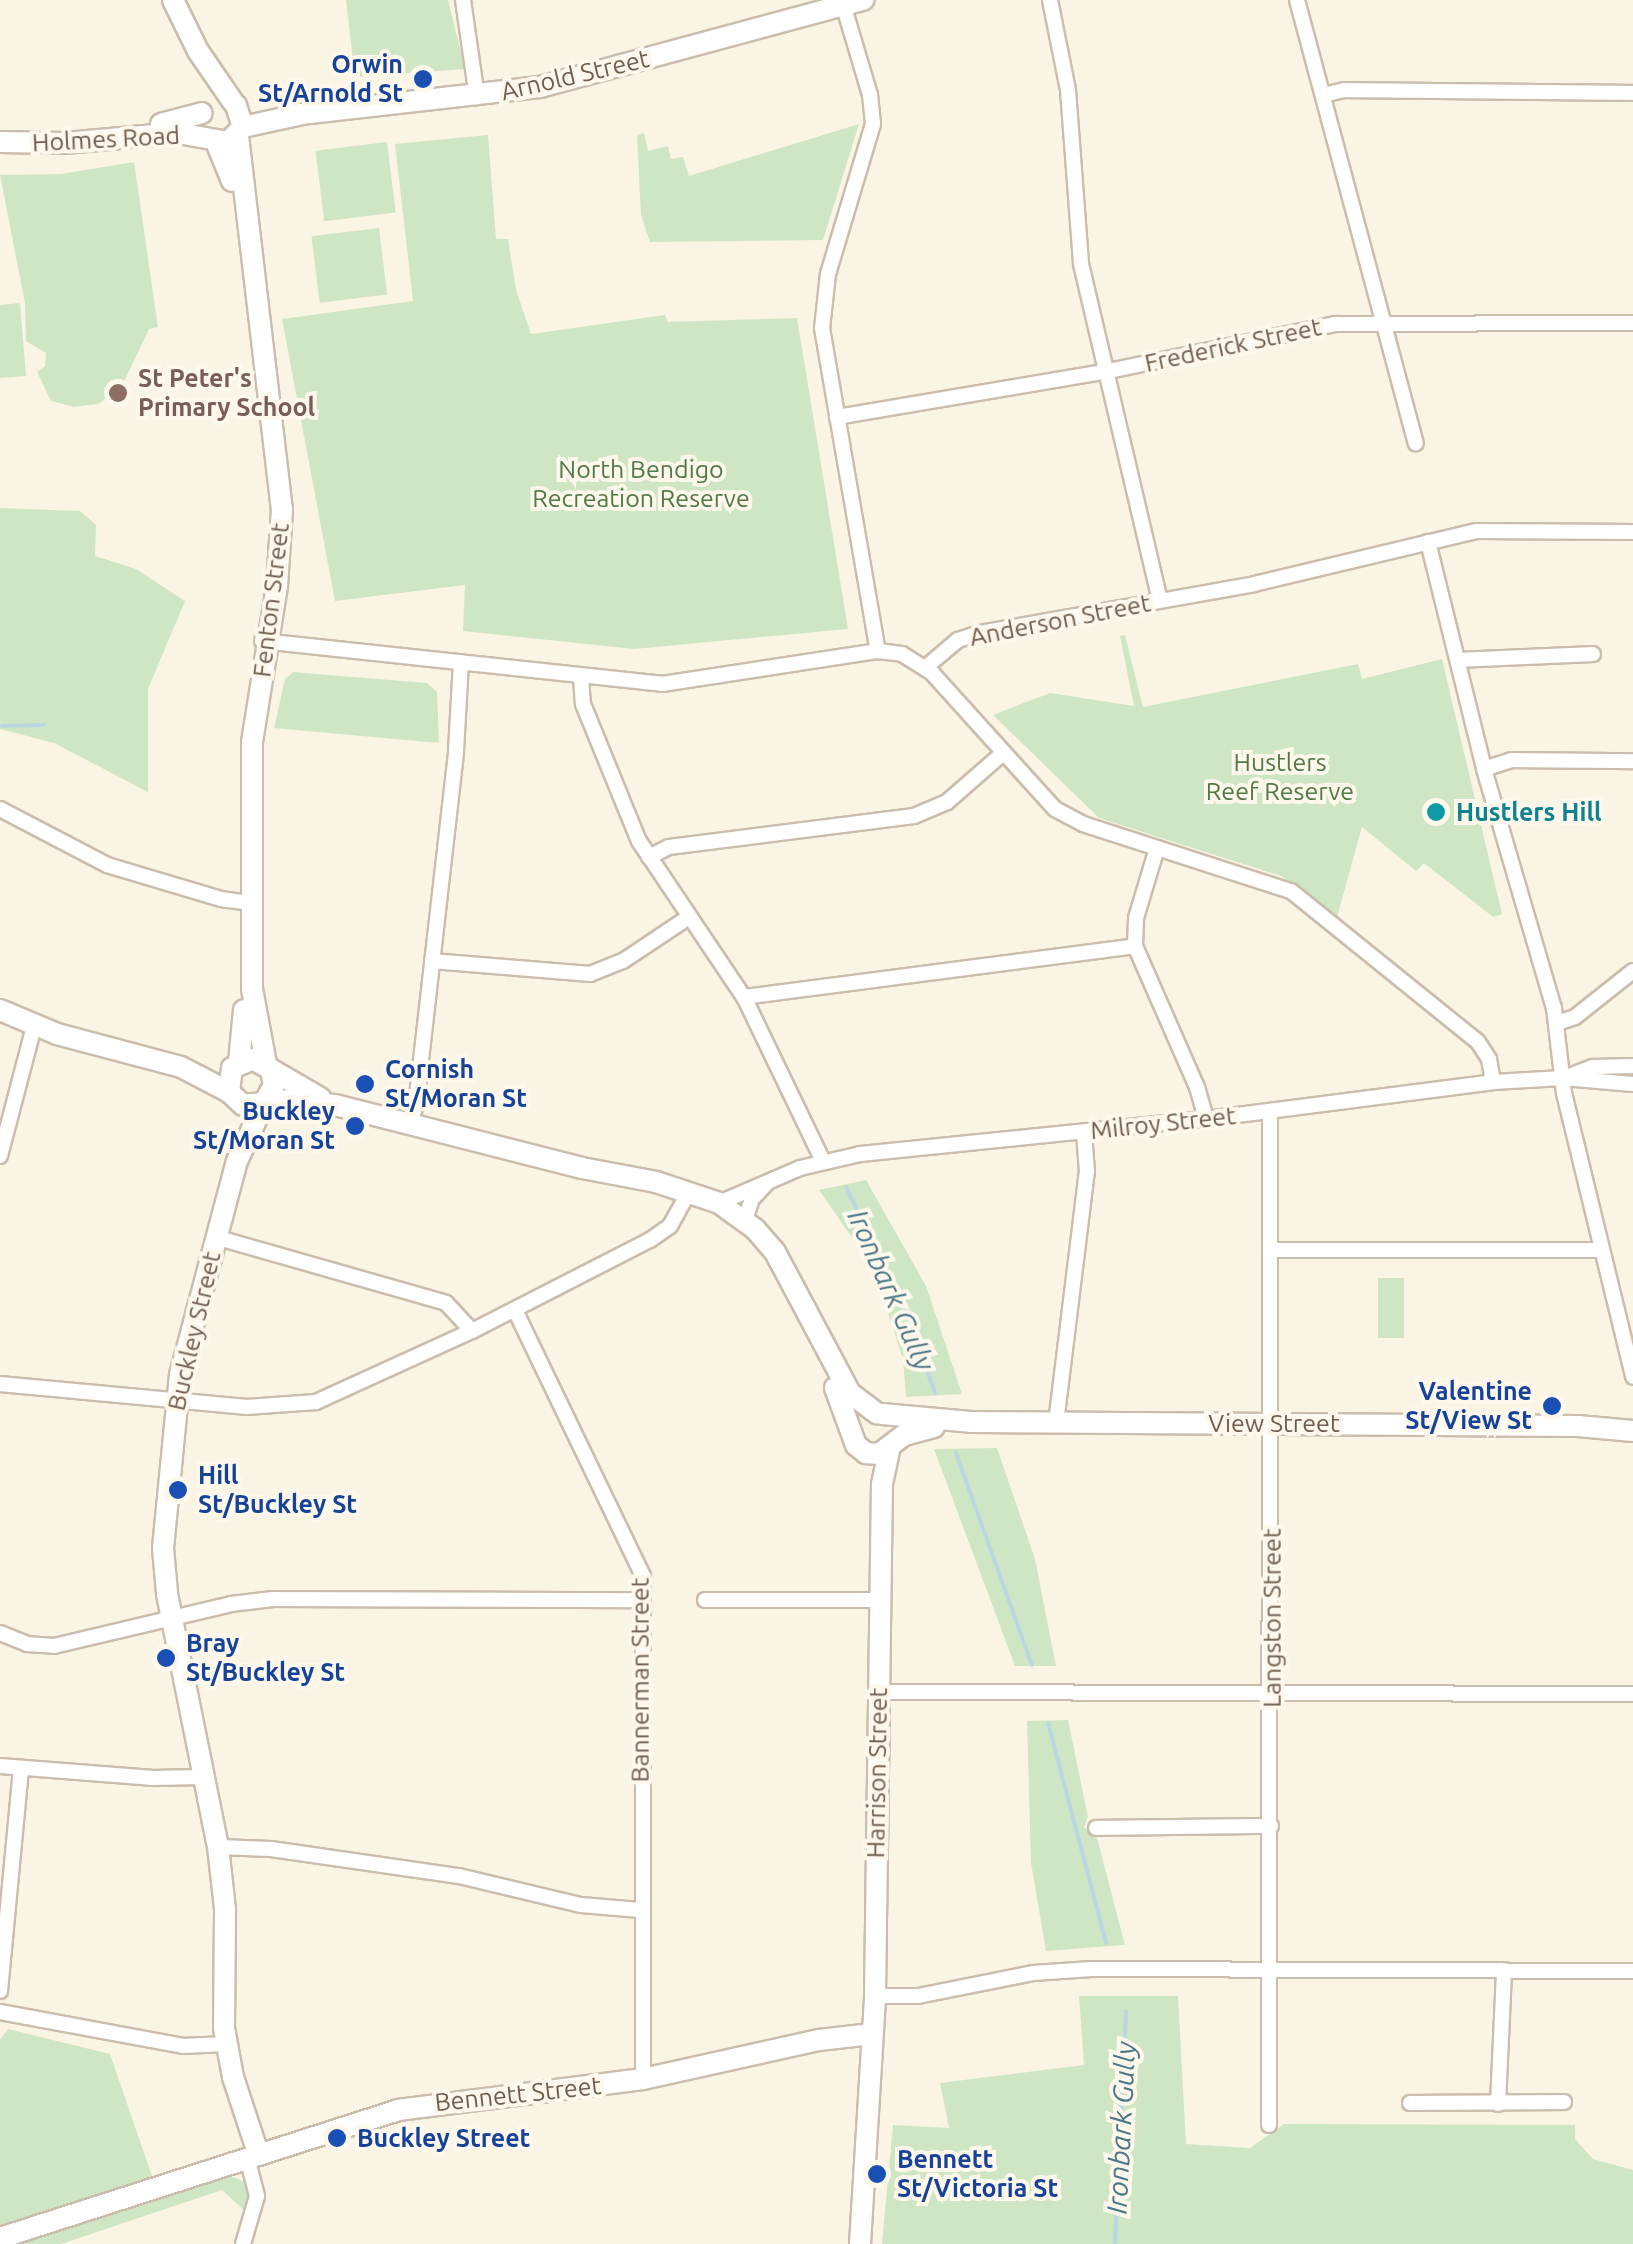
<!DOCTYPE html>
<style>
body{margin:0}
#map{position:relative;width:1633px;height:2244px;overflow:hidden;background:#faf4e5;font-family:Ubuntu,sans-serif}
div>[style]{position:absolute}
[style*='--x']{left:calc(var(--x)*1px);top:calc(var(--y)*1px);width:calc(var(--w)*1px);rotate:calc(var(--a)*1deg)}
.green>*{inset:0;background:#cfe6c5;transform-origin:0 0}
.stream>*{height:4px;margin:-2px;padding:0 2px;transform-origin:2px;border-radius:2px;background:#bcd7e1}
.roads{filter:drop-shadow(2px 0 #cabdac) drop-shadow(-2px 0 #cabdac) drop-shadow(0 2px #cabdac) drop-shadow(0 -2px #cabdac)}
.street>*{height:14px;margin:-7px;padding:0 7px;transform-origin:7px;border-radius:7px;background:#fff}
.secondary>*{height:20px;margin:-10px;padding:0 10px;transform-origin:10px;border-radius:10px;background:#fff}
.dots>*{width:28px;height:28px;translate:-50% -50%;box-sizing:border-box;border:5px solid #fdf8eb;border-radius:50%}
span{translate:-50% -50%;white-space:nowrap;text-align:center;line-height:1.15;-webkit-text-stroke:8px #fdf8eb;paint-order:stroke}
.transit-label{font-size:25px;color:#164399;font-weight:700}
.right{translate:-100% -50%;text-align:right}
.left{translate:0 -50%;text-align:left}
.street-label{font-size:25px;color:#705d4d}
.education-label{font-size:25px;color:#785e54;font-weight:700}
.park-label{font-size:25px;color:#527a49}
.culture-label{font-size:25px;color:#0d838f;font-weight:700}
.water-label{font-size:28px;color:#4c7788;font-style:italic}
</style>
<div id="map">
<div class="green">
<i style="clip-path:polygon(346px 0,448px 0,465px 69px,355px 77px)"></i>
<i style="clip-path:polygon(859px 124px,823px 240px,650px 242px,641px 215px,637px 135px,644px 133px,648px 151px,668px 146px,671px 159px,683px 157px,689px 176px)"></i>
<i style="clip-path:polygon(488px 135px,496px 239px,508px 239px,516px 290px,531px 334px,665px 315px,668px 322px,797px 318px,848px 629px,634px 649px,463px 631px,465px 585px,335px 601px,282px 319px,413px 301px,395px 144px)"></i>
<i style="left:387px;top:142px;width:71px;height:72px;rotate:83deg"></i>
<i style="clip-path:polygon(134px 162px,158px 327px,149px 329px,121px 388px,98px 404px,74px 407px,51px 401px,37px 372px,45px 366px,46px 353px,26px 341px,25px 303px,0 175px,61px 174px)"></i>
<i style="left:379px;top:228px;width:67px;height:68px;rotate:83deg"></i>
<i style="clip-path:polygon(20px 303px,26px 376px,0 378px,0 305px)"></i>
<i style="clip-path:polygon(0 508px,80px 511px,96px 525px,95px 556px,136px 569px,185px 601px,148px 689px,148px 792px,54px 743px,0 729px)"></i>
<i style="clip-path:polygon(1125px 635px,1143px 707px,1358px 664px,1362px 679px,1442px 659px,1502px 914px,1493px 917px,1424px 863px,1416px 871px,1362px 827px,1337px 917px,1281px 876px,1099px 818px,993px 715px,1050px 693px,1134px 706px,1120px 636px)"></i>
<i style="clip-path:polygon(293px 672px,427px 683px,437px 692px,439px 743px,274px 728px,285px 679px)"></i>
<i style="clip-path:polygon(866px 1180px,926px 1286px,962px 1394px,906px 1397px,903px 1359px,873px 1268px,819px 1190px)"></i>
<i style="left:1378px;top:1278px;width:26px;height:60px"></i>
<i style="clip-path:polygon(997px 1448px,1035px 1559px,1056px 1666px,1015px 1666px,934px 1449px)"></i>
<i style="clip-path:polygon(1068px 1720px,1088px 1817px,1084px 1827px,1097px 1838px,1125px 1945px,1046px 1951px,1031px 1863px,1027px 1721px)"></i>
<i style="clip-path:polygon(1079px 1996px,1178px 1996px,1186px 2144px,1250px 2148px,1284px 2124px,1575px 2125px,1575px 2139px,1593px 2159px,1633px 2170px,1633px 2244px,882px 2244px,893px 2125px,949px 2128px,940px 2083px,1084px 2065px)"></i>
<i style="clip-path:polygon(8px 2029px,110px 2054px,153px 2179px,0 2229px,0 2040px)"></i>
<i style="clip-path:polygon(225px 2174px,246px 2182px,250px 2198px,246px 2212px,222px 2190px,61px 2244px,16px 2244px)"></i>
</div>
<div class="stream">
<i style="--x:2;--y:726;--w:42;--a:-1.4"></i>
<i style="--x:846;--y:1187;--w:133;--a:63.6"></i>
<i style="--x:905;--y:1306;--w:92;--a:71"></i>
<i style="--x:956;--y:1453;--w:225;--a:70.3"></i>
<i style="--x:1048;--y:1723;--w:227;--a:75.2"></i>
<i style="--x:1115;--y:2244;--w:233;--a:-87.3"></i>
</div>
<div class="roads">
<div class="street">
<i style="--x:463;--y:0;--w:98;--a:81.8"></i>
<i style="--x:1050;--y:0;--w:92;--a:78.7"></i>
<i style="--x:1068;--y:90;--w:174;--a:85.7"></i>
<i style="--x:1081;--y:264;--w:345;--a:76.8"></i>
<i style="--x:1297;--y:0;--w:459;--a:75"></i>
<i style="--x:843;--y:4;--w:95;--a:73.5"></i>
<i style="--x:870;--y:95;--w:29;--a:84"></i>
<i style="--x:873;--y:124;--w:157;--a:106.7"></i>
<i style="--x:828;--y:274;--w:54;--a:96.3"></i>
<i style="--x:822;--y:328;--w:328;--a:80.2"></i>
<i style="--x:1323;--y:95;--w:22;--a:-13"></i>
<i style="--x:1344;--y:90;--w:289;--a:0.6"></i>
<i style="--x:837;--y:417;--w:271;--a:-9.6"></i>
<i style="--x:1104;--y:372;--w:236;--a:-11.7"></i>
<i style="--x:1335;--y:324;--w:298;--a:-0.2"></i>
<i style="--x:1428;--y:542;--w:234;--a:76.1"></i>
<i style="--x:1484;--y:769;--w:249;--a:73.7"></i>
<i style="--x:1554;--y:1008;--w:86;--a:83.3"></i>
<i style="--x:1564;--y:1093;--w:292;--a:76.3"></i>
<i style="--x:262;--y:641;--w:402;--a:6.1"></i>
<i style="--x:662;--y:684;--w:219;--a:-8.7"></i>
<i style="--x:878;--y:651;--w:24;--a:7"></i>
<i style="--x:902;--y:654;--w:36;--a:32"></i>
<i style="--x:932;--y:673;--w:183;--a:47.9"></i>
<i style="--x:1055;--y:809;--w:32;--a:28"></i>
<i style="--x:1083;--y:824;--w:219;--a:17.9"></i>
<i style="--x:1291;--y:891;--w:240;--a:38.9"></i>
<i style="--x:1478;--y:1042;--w:20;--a:57"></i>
<i style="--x:1489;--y:1059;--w:23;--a:80"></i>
<i style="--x:1458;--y:660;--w:135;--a:-2.5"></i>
<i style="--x:926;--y:667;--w:42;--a:-40.2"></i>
<i style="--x:958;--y:640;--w:23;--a:-18"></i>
<i style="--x:980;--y:633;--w:278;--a:-10.1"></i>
<i style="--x:1254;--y:584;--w:228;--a:-13.4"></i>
<i style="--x:1476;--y:531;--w:157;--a:0.4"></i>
<i style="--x:581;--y:677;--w:27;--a:86"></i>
<i style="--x:583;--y:704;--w:148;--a:67.8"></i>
<i style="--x:639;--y:841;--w:188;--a:56.1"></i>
<i style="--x:744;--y:997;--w:182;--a:64.3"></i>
<i style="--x:1484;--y:769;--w:28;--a:-18"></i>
<i style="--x:1511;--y:760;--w:122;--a:0.5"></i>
<i style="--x:0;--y:809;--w:121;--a:27.6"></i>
<i style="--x:107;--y:865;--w:119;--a:16.6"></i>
<i style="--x:221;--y:899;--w:30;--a:8"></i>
<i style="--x:1157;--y:848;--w:73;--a:106.7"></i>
<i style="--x:1136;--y:918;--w:28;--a:92"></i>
<i style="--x:1135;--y:946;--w:154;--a:66.3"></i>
<i style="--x:1197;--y:1087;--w:33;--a:74"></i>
<i style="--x:649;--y:857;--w:22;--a:-27"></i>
<i style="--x:669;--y:847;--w:247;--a:-7.2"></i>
<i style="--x:914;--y:816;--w:36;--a:-23"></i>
<i style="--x:947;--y:802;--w:74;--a:-41.2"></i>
<i style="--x:432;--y:961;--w:159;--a:4.7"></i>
<i style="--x:590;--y:974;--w:35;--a:-22"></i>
<i style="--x:623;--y:961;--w:79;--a:-33.7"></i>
<i style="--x:744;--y:997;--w:394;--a:-7.4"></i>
<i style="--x:1557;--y:1023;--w:19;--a:-18"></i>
<i style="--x:1575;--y:1017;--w:74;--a:-38.4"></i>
<i style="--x:1564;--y:1078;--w:31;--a:-21"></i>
<i style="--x:1593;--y:1067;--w:40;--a:-1.4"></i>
<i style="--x:410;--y:1125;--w:22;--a:-74"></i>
<i style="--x:416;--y:1104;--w:355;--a:-83.5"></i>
<i style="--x:456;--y:751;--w:89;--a:-86.8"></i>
<i style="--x:0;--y:1156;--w:134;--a:-75.3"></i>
<i style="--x:719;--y:1203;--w:88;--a:-23.4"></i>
<i style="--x:800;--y:1168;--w:62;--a:-13.1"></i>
<i style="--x:860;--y:1154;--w:348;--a:-5.8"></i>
<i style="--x:1206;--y:1119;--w:289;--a:-7.3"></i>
<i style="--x:1493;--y:1082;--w:70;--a:-3.3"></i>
<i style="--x:1563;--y:1078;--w:70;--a:4.9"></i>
<i style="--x:745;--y:1220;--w:22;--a:-72"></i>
<i style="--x:752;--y:1199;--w:21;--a:-47"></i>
<i style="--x:215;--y:1237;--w:240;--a:15.9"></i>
<i style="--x:446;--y:1303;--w:38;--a:47"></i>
<i style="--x:1271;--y:1250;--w:331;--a:0"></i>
<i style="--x:515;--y:1310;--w:295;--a:64.3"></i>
<i style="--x:643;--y:1576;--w:503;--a:90"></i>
<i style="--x:0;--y:1384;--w:248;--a:5.3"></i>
<i style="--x:247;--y:1407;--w:69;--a:-4.1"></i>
<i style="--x:316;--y:1402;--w:171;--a:-24.5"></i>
<i style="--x:472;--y:1331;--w:200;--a:-27.1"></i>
<i style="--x:650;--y:1240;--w:24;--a:-35"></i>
<i style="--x:670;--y:1226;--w:29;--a:-61"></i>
<i style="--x:1056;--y:1423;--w:253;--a:-83"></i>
<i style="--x:1087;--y:1172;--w:40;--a:-94.3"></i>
<i style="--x:705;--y:1600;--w:174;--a:0"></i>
<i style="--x:0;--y:1633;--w:29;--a:22"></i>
<i style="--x:27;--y:1644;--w:27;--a:4"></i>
<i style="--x:54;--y:1646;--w:182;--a:-13.3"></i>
<i style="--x:231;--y:1604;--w:42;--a:-6.8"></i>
<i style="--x:273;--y:1599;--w:370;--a:0.2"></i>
<i style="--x:878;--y:1692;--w:755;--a:0.15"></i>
<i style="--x:0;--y:1766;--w:151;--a:4.5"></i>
<i style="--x:151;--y:1778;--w:53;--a:-1.1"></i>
<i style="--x:1096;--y:1828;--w:175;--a:-0.7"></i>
<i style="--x:218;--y:1847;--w:53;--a:2.2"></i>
<i style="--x:271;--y:1849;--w:190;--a:8.2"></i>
<i style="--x:459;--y:1876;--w:125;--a:13.4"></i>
<i style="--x:581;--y:1905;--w:59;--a:4.8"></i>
<i style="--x:0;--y:1991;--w:224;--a:-84.6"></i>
<i style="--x:875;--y:1996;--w:43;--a:0"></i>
<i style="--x:918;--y:1996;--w:117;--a:-11.3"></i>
<i style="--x:1033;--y:1973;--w:59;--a:-3.9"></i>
<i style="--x:1092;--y:1969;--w:541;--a:0.21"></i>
<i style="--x:0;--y:2012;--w:186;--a:10.5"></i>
<i style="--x:183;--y:2046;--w:43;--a:-2.7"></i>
<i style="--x:1410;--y:2103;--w:154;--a:-0.4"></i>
<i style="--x:1498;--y:2104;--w:134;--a:-87.4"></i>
<i style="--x:1269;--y:2125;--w:1014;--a:-89.94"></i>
<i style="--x:243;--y:2244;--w:50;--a:-73.7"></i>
<i style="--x:257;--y:2196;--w:40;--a:-104.4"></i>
</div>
<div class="secondary">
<i style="--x:173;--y:0;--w:57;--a:63.9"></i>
<i style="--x:198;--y:51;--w:62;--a:55.5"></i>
<i style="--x:161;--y:124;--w:42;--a:-15"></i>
<i style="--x:243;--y:127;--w:60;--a:-12.4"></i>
<i style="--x:302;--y:114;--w:240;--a:-6.5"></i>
<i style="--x:540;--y:87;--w:335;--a:-15.1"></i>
<i style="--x:238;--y:136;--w:376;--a:83.3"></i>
<i style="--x:282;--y:509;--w:77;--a:93.7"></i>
<i style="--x:277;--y:586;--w:158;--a:99.1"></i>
<i style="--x:252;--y:742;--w:247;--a:90"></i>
<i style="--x:252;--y:989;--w:76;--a:79.4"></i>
<i style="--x:0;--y:142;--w:65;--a:0.9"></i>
<i style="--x:65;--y:143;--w:113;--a:-5.1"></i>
<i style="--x:178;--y:133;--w:51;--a:10.2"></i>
<i style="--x:228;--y:142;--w:21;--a:-45"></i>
<i style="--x:243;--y:127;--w:23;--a:-108"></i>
<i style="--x:216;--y:142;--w:42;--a:67.7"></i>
<i style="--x:0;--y:1010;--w:62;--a:22.8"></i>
<i style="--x:57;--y:1034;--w:128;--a:14.9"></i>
<i style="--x:181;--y:1067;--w:54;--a:27.5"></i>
<i style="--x:239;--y:1062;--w:52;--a:-84.5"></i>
<i style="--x:271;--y:1070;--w:15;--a:79"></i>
<i style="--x:274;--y:1085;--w:21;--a:119"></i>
<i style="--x:264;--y:1103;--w:21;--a:175"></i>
<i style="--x:243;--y:1105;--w:19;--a:-137"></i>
<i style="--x:229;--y:1092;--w:24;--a:-83"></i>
<i style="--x:232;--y:1068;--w:23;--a:-23"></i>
<i style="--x:253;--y:1059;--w:78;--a:30.2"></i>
<i style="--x:268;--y:1099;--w:67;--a:5.1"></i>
<i style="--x:335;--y:1105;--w:255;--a:14.3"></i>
<i style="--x:582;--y:1168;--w:75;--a:10.7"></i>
<i style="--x:656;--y:1182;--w:66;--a:18.4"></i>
<i style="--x:719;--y:1203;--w:44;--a:35.8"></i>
<i style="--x:755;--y:1229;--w:30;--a:49"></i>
<i style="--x:775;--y:1252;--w:160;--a:62"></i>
<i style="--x:850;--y:1393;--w:34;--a:37"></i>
<i style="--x:835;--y:1388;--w:61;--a:69.8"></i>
<i style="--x:856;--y:1445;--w:13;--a:39"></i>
<i style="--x:866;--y:1453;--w:13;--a:4"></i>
<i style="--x:879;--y:1454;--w:31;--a:-37"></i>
<i style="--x:904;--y:1435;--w:31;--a:-15"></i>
<i style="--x:882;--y:1414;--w:89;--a:5.1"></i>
<i style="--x:971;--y:1422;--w:607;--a:0.38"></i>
<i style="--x:1578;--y:1426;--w:55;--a:5.2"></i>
<i style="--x:258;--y:2153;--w:80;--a:-108.2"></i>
<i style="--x:233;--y:2077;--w:50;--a:-100.4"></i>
<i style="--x:224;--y:2028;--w:119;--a:-89.5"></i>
<i style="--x:225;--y:1909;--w:62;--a:-96.4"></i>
<i style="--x:218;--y:1847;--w:259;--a:-101.4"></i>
<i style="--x:167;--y:1593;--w:45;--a:-95.1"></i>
<i style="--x:163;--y:1548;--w:174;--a:-84.4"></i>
<i style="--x:180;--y:1375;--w:221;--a:-75.1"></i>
<i style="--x:237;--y:1161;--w:64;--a:-65"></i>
<i style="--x:0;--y:2238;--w:418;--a:-17.8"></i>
<i style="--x:398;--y:2110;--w:247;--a:-7.2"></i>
<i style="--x:643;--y:2079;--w:180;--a:-12.5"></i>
<i style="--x:819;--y:2040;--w:53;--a:-6.5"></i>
<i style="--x:860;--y:2244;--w:248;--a:-86.5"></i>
<i style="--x:875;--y:1996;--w:512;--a:-89.22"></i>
<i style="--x:882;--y:1484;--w:38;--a:-78"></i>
</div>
</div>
<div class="dots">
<i style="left:423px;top:79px;background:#1a4fb4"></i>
<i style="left:118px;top:393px;background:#8d6e63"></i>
<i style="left:1436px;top:812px;background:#0f9aa8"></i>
<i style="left:365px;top:1084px;background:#1a4fb4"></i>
<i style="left:355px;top:1126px;background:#1a4fb4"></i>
<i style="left:1552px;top:1406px;background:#1a4fb4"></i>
<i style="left:178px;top:1490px;background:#1a4fb4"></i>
<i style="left:166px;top:1658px;background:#1a4fb4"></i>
<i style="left:337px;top:2138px;background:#1a4fb4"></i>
<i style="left:877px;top:2174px;background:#1a4fb4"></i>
</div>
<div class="transit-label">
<span class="right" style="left:403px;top:79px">Orwin<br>St/Arnold St</span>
<span class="left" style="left:385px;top:1084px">Cornish<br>St/Moran St</span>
<span class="right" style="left:335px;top:1126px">Buckley<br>St/Moran St</span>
<span class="right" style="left:1532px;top:1406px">Valentine<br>St/View St</span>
<span class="left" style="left:198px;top:1490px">Hill<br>St/Buckley St</span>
<span class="left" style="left:186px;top:1658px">Bray<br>St/Buckley St</span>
<span class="left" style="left:357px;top:2138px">Buckley Street</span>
<span class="left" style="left:897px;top:2174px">Bennett<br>St/Victoria St</span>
</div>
<div class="street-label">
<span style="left:575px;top:75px;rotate:-13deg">Arnold Street</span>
<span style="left:106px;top:139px;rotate:-3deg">Holmes Road</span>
<span style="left:1233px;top:345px;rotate:-12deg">Frederick Street</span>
<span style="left:271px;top:600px;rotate:-83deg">Fenton Street</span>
<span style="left:1060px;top:620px;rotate:-11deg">Anderson Street</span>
<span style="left:1163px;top:1123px;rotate:-6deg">Milroy Street</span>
<span style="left:194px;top:1331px;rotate:-77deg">Buckley Street</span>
<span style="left:1274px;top:1423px">View Street</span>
<span style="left:1272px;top:1618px;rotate:-90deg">Langston Street</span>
<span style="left:640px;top:1680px;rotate:-90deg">Bannerman Street</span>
<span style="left:877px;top:1773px;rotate:-89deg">Harrison Street</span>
<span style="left:518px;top:2094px;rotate:-6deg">Bennett Street</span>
</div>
<div class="education-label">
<span class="left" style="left:138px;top:393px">St Peter's<br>Primary School</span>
</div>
<div class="park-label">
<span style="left:641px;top:484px">North Bendigo<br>Recreation Reserve</span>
<span style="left:1280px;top:777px">Hustlers<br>Reef Reserve</span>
</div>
<div class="culture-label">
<span class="left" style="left:1456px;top:812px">Hustlers Hill</span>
</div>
<div class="water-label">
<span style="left:891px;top:1290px;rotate:66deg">Ironbark Gully</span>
<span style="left:1121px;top:2128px;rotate:-87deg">Ironbark Gully</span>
</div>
</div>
